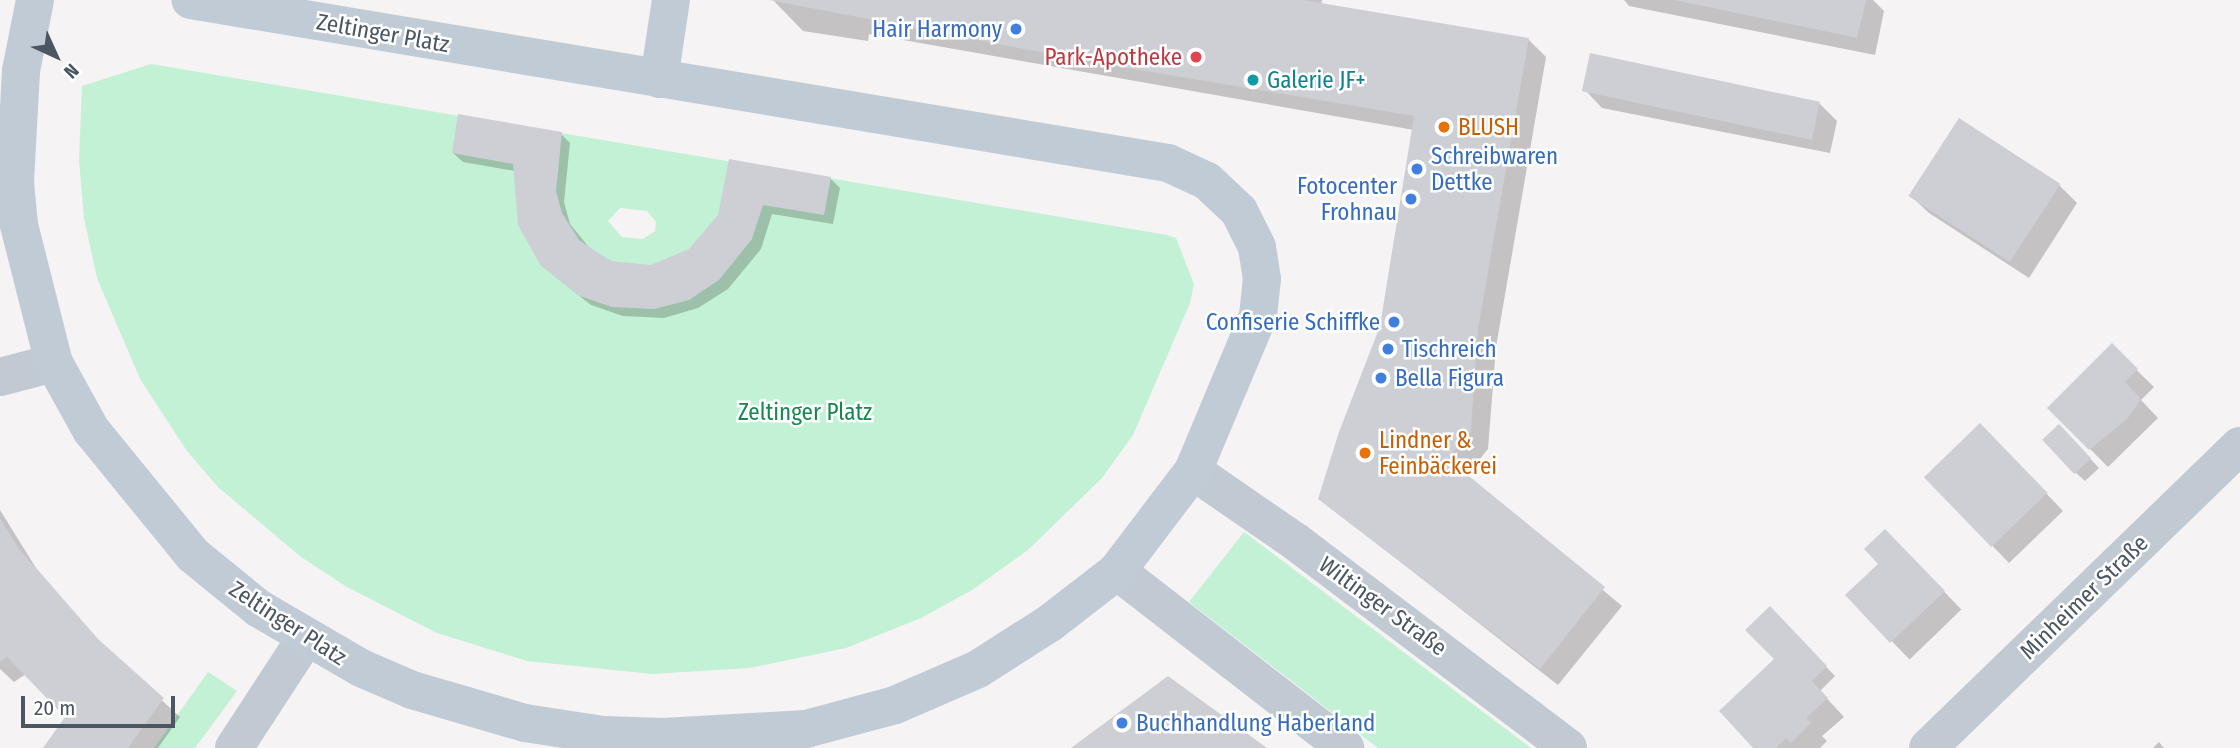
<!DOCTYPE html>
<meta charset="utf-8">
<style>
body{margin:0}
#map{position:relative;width:2240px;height:748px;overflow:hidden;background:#f5f3f3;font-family:"Fira Sans Condensed",sans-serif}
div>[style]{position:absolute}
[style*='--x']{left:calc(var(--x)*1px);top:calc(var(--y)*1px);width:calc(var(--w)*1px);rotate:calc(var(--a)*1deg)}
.green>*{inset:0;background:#c3f1d5}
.shadow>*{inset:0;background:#0003;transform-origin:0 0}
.building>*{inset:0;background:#cdcfd5;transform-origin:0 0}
.street>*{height:38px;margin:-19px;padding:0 19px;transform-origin:19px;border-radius:19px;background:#c1cad2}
.secondary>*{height:38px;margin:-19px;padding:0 19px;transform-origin:19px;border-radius:19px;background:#c1cbd6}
.dots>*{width:19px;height:19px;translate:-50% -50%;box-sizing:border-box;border:4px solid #fff;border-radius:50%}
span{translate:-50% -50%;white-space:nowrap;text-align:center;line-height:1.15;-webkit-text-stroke:5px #fff;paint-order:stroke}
.shop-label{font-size:23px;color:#366cbe}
.right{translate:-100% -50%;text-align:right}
.left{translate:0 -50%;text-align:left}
.street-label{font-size:23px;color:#4a5661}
.health-label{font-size:23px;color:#be3a42}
.culture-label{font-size:23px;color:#0d838f}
.food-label{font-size:23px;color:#c56008}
.park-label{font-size:23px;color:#17864f}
.north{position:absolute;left:21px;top:21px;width:70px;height:70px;-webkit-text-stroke:5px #fff;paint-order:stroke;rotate:135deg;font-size:19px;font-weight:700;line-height:28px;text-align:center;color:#4a5661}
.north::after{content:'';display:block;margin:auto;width:24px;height:32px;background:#4a5661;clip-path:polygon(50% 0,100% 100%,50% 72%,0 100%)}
.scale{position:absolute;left:21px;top:696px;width:154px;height:32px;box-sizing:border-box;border:4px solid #4a5661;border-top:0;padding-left:9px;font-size:21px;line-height:24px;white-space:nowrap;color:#4a5661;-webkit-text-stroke:5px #fff;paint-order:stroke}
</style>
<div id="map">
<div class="green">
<i style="clip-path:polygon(evenodd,151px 64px,1167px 235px,1176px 238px,1194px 284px,1190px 303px,1133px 435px,1102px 478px,1028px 550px,972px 590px,921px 618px,846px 648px,750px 668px,652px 674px,527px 661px,437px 633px,347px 587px,301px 557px,218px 487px,187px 451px,140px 379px,97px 278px,84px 218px,79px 160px,82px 86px,151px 64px,620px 208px,647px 211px,656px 222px,655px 231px,643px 239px,622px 237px,608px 221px,620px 208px)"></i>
<i style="clip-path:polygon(1244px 532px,1507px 730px,1531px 748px,1378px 748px,1189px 602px)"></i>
<i style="clip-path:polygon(208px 672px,237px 691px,195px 748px,154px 748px)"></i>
</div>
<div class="shadow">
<i style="clip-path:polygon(773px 0,1322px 0,1321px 5px,1528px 39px,1546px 57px,1496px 347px,1488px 449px,1466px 476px,1622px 606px,1558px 685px,1320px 499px,1382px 326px,1414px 130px,869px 34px,868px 41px,803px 31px)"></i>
<i style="clip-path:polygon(1624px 0,1873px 0,1884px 11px,1875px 55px,1629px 6px)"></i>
<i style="clip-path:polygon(1585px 90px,1819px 103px,1837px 121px,1830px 153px,1602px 108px)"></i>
<i style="clip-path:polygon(561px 134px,570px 143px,564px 202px,570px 224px,596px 256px,626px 266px,651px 267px,674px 260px,706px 237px,719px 216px,830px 178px,840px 188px,833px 224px,772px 214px,761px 249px,728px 289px,698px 308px,664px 318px,623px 316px,591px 305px,553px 275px,515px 171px,463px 162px,453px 153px)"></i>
<i style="clip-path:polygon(2059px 185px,2077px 203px,2029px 278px,1929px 213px,1911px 196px)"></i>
<i style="clip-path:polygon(2112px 346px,2154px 387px,2141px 400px,2158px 418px,2108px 467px,2049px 408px)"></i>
<i style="clip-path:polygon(2059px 426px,2099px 468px,2085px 481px,2075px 472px)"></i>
<i style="clip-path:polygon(1998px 443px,2063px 511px,2009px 563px,1926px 477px)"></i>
<i style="clip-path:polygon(0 510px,36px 568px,107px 650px,180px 717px,158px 748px,45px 748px,67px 717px,26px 674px,14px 682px,0 669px)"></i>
<i style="left:1903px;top:549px;width:84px;height:72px;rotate:46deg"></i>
<i style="clip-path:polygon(1770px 609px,1835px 676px,1820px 691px,1844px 717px,1822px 736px,1827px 741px,1820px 748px,1756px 748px,1777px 659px)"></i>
<i style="clip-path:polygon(2159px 742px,2164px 748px,2153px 748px)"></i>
</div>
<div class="building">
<i style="clip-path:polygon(769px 0,1303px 0,1529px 38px,1478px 329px,1471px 431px,1448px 459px,1605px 587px,1540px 669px,1318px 499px,1339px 432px,1380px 326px,1414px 116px,1092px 62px)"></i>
<i style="clip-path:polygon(1674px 0,1866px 0,1857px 38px)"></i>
<i style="left:1590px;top:53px;width:235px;height:39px;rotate:12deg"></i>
<i style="clip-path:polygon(458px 114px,562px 132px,556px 191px,562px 213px,579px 240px,611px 261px,651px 265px,689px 249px,718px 215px,729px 159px,831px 177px,824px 215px,763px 205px,752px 239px,719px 280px,689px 300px,654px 309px,612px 307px,580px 296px,541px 266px,518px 225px,513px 164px,452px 153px)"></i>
<i style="left:1959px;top:118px;width:121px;height:93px;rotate:33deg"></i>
<i style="clip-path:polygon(2112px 343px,2138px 369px,2125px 382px,2141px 399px,2128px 418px,2089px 450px,2047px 408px)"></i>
<i style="left:1980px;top:423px;width:97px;height:78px;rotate:46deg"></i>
<i style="left:2059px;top:424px;width:47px;height:23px;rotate:47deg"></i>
<i style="clip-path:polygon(0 518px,19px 549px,98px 639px,164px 698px,128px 748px,43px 748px,65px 717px,7px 657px,0 662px)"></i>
<i style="clip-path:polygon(1885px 529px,1945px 591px,1890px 643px,1845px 595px,1878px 564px,1864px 549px)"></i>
<i style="clip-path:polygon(1770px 606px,1827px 666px,1812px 681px,1828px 698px,1806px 718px,1811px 723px,1791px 743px,1786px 738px,1776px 748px,1753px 748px,1719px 711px,1774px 659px,1745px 630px)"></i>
<i style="clip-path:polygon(1168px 676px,1267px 748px,1071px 748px)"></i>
</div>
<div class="street">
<i style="--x:0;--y:377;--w:56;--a:-14.5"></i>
<i style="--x:1193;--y:471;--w:125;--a:34.6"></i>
<i style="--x:1296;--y:542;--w:341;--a:37.1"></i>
<i style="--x:1117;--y:571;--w:289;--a:37.8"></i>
<i style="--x:234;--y:748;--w:130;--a:-56.9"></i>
<i style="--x:1928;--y:748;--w:434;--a:-44.1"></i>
</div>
<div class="secondary">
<i style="--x:35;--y:0;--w:72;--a:101.2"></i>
<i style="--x:21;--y:71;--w:111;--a:93.1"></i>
<i style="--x:15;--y:182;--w:43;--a:84.7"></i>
<i style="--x:19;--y:225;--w:142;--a:75.8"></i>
<i style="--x:54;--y:363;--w:77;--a:61.1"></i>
<i style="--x:91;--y:430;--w:161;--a:50.8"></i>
<i style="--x:193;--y:555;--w:84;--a:39.2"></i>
<i style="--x:258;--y:608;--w:119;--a:30.2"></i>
<i style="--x:361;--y:668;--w:56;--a:23.3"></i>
<i style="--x:412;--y:690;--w:118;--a:16.3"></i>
<i style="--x:525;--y:723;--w:79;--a:8.7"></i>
<i style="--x:603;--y:735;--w:60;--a:1.9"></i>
<i style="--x:663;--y:737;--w:143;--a:-3.2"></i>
<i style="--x:806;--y:729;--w:92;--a:-15.1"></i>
<i style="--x:895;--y:705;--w:90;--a:-23.4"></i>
<i style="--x:978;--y:669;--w:85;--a:-32.6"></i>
<i style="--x:1050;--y:623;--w:85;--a:-37.8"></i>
<i style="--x:1117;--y:571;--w:126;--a:-52.8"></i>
<i style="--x:1193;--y:471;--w:168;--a:-67.2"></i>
<i style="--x:1258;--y:316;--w:37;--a:-84"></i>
<i style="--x:1262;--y:279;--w:32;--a:-99"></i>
<i style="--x:1257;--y:247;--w:40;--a:-116.6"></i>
<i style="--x:1239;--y:211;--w:44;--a:-136.8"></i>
<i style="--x:1207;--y:181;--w:43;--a:-155.2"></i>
<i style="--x:1168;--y:163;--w:991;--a:-170.53"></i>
<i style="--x:659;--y:79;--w:80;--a:-81.4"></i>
</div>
<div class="dots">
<i style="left:1016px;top:29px;background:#3f7fe0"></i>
<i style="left:1196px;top:57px;background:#e0444e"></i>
<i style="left:1253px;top:80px;background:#0f9aa8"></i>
<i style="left:1444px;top:127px;background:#e8710a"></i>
<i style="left:1417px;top:169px;background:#3f7fe0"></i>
<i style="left:1411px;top:199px;background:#3f7fe0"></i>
<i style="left:1394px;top:322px;background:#3f7fe0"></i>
<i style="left:1388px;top:349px;background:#3f7fe0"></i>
<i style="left:1381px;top:378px;background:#3f7fe0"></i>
<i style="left:1365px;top:453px;background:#e8710a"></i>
<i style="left:1122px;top:723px;background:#3f7fe0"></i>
</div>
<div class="shop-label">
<span class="right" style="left:1002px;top:29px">Hair Harmony</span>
<span class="left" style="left:1431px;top:169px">Schreibwaren<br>Dettke</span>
<span class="right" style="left:1397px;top:199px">Fotocenter<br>Frohnau</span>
<span class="right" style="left:1380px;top:322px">Confiserie Schiffke</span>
<span class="left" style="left:1402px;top:349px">Tischreich</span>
<span class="left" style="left:1395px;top:378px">Bella Figura</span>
<span class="left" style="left:1136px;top:723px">Buchhandlung Haberland</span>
</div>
<div class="street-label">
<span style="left:383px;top:33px;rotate:10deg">Zeltinger Platz</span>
<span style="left:2084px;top:597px;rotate:-44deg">Minheimer Straße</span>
<span style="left:1383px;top:606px;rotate:36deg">Wiltinger Straße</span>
<span style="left:288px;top:623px;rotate:33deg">Zeltinger Platz</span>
</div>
<div class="health-label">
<span class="right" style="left:1182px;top:57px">Park-Apotheke</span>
</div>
<div class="culture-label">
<span class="left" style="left:1267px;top:80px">Galerie JF+</span>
</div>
<div class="food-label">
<span class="left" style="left:1458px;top:127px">BLUSH</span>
<span class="left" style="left:1379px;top:453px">Lindner &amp;<br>Feinbäckerei</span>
</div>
<div class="park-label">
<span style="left:805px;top:412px">Zeltinger Platz</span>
</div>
<div class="north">N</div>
<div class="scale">20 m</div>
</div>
